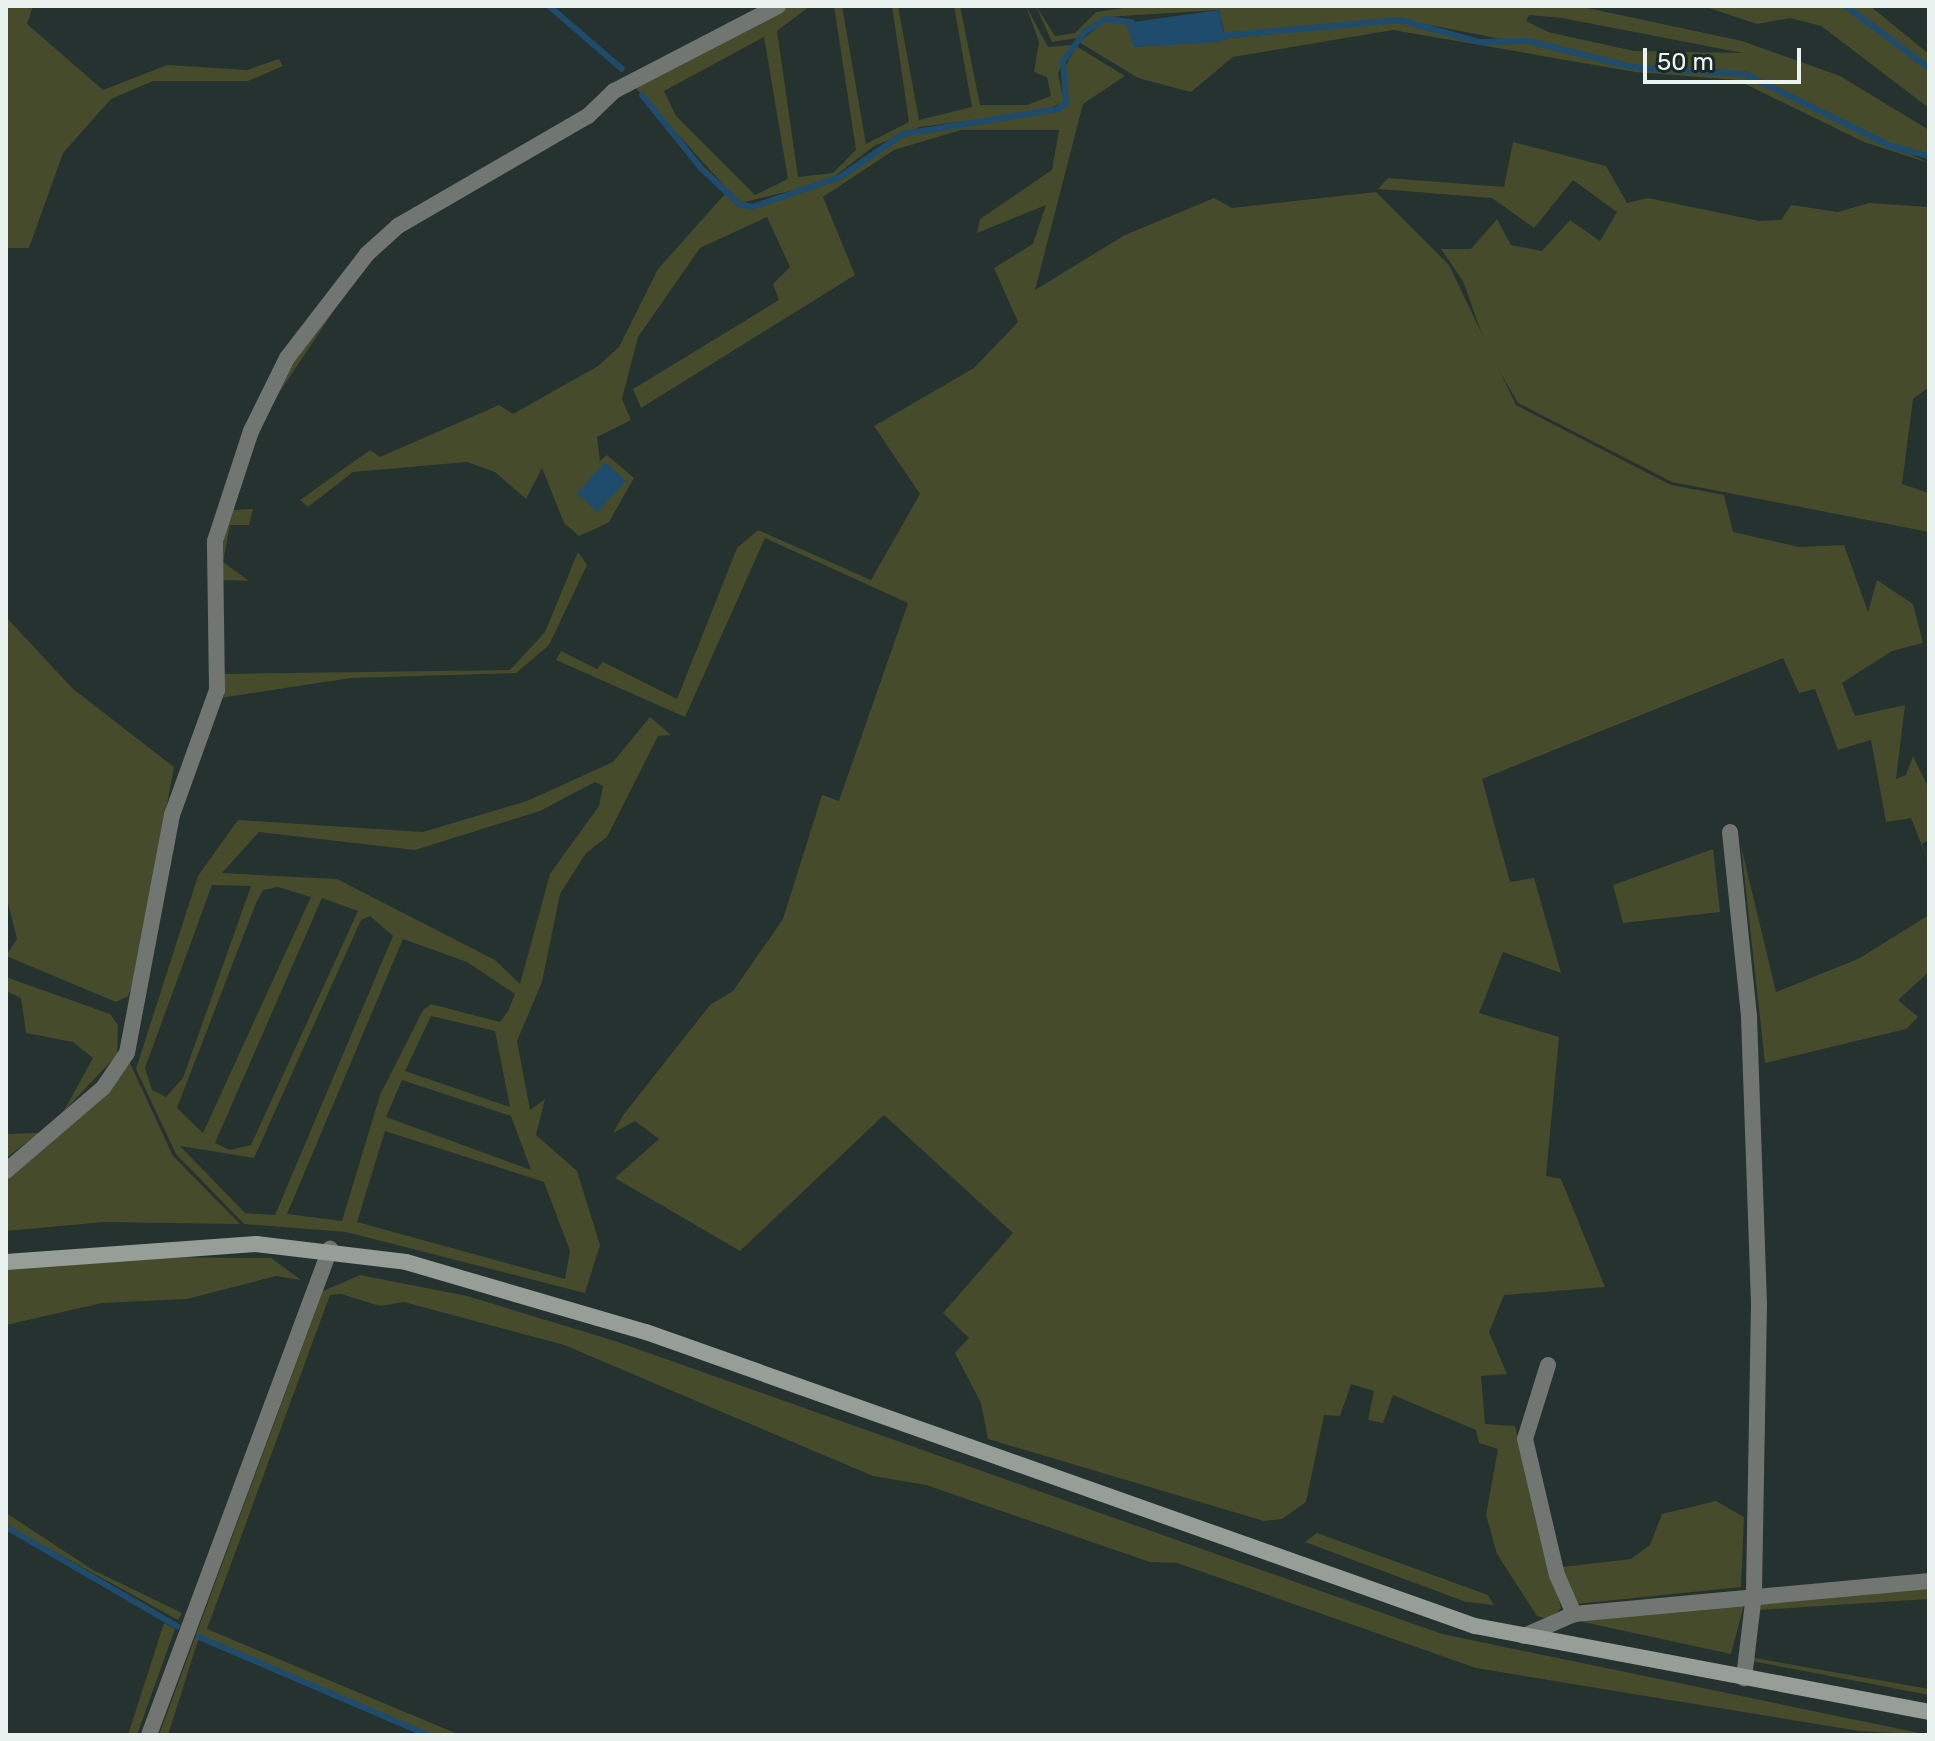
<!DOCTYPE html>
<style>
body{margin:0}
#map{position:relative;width:1935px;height:1741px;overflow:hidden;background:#25322f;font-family:Rubik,sans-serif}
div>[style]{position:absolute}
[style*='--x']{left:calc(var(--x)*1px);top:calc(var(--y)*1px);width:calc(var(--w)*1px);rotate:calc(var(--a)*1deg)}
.green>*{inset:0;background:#454b2b}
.water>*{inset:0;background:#1f4b6d;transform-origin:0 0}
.stream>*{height:6px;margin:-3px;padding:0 3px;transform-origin:3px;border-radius:3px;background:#1f4b6d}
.street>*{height:16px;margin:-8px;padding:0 8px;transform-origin:8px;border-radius:8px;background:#717672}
.secondary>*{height:16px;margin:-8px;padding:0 8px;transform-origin:8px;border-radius:8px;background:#979e98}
span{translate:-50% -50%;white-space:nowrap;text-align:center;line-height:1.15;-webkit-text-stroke:8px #1b2825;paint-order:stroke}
.frame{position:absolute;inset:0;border:8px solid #ebf3f1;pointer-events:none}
.scale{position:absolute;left:1643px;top:48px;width:158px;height:36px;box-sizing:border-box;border:4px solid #ebf3f1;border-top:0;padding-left:10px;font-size:24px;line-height:28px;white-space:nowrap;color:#ebf3f1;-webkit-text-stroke:6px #1b2825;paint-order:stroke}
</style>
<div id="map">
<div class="green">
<i style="clip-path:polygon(6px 6px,33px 6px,27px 24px,103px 90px,167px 65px,247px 70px,279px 59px,283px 66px,248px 81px,153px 81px,111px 99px,63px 153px,29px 248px,6px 248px)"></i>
<i style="clip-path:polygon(evenodd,786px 6px,810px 6px,777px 31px,798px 177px,833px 173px,856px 150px,834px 6px,842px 6px,866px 144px,909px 122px,892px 6px,898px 6px,919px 120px,972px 107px,954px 6px,960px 6px,980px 105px,1027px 105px,1051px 96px,1047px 77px,1034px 72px,1039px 42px,1026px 6px,1048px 47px,1072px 45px,1058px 73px,1064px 102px,1043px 111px,920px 127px,874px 146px,827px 182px,740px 203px,634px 86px,786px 6px,764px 37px,788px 179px,755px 195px,676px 116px,664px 91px,764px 37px)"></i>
<i style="clip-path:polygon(evenodd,1036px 6px,1055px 36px,1075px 33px,1096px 12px,1137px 6px,1578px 6px,1742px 41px,1840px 76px,1929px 130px,1929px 154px,1892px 145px,1745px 72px,1632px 65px,1400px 19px,1225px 36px,1219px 10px,1106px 17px,1077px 38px,1052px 42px,1036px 6px,1529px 15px,1562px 18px,1743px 53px,1634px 51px,1548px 32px,1526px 21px,1529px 15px)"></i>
<i style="clip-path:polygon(1703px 6px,1844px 6px,1929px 70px,1929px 108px,1821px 26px,1790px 18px,1757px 24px)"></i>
<i style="clip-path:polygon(1849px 6px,1870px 6px,1929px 54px,1929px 66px)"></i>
<i style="clip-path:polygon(1106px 20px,1126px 23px,1135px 47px,1400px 22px,1480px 44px,1527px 42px,1632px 68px,1744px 75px,1929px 163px,1864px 142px,1737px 80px,1635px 72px,1393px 30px,1233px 57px,1191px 92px,1138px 78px,1079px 42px)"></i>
<i style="clip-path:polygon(1076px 46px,1125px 76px,1083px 104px,1035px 290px,1125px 235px,1214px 198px,1232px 208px,1376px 192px,1449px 265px,1516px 405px,1671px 485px,1724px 495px,1733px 532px,1799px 547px,1844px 545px,1868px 612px,1877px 580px,1913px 604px,1923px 643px,1892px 651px,1842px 683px,1855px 716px,1905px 705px,1896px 779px,1906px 775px,1913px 756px,1929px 789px,1929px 840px,1922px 844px,1929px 864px,1911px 818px,1886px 822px,1871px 740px,1838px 750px,1815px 689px,1799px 693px,1783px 658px,1482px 779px,1510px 882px,1534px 878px,1561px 973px,1503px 952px,1479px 1013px,1559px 1037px,1546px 1176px,1561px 1179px,1605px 1287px,1504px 1295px,1489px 1332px,1507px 1374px,1481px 1376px,1485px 1424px,1515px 1426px,1561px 1608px,1550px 1620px,1537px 1616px,1497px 1554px,1486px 1515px,1498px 1449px,1479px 1443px,1476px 1430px,1393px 1395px,1383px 1423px,1368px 1420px,1374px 1391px,1351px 1384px,1340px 1416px,1324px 1415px,1306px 1502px,1282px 1519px,1264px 1521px,988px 1439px,981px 1403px,955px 1353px,969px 1338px,943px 1313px,1013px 1233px,884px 1115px,740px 1251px,615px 1178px,659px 1139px,635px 1121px,613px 1133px,624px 1114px,710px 1005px,733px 991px,783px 919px,822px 795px,839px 801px,908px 603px,765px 538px,685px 717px,556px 660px,561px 651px,597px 669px,603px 662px,677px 699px,737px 548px,758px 530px,871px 580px,920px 494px,874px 426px,974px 368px,1018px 322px,994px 268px,1033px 244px,1046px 205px,977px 233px,980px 219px,1052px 170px,1059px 130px,961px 130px,894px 150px,823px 197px,855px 275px,641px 408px,633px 389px,779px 300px,773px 284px,790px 267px,767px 217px,700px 248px,638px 337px,622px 399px,631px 420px,597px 437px,600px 461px,607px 455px,634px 478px,609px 522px,597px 528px,579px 536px,564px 523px,542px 468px,526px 499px,495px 472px,467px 462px,353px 472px,308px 507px,300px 500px,370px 450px,380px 457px,499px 405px,513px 414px,598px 366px,619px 347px,658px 269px,725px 194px,753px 209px,841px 179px,876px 149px,920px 130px,1058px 111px,1067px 103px,1062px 73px)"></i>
<i style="clip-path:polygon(1513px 142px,1606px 166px,1627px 203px,1648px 198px,1759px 221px,1781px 220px,1791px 205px,1838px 212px,1869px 203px,1929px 207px,1929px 387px,1913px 399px,1902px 484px,1929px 493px,1929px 532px,1672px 482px,1518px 403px,1488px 351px,1463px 281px,1441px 249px,1471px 249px,1497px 219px,1511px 245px,1542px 251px,1570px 220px,1600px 241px,1617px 212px,1573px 180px,1534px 228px,1492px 198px,1378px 189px,1388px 178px,1504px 187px)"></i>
<i style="clip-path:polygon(355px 279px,275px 399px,249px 456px,233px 510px,253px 509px,249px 525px,230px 525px,223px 562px,249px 581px,222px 580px,224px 674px,510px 670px,545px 632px,578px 552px,587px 565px,549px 645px,516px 673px,351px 678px,220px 698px,215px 586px,235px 478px,303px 345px)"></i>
<i style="clip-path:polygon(6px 617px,73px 689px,174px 767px,134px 982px,128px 996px,116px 1002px,6px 956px,17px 939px,6px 895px)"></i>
<i style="clip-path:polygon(evenodd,650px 717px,671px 735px,658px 736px,607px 837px,586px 853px,560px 894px,542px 982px,517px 1041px,530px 1110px,545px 1099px,536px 1135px,577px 1171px,600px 1245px,585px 1293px,346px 1232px,244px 1224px,176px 1154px,136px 1069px,198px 876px,238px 820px,423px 832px,527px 801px,613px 762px,650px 717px,595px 782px,603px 786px,599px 806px,550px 874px,520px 984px,495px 960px,337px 879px,222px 873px,259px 832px,415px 850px,540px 811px,595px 782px,650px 717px,212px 885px,251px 886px,183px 1078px,166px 1097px,152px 1090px,145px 1068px,212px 885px,650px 717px,278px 887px,311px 897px,203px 1133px,177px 1108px,256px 903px,263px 890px,278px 887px,650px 717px,322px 898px,358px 911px,251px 1145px,230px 1150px,215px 1143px,322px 898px,650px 717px,370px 916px,393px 936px,275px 1215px,245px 1213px,180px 1146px,254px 1158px,361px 920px,370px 916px,650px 717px,403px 939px,467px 962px,515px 994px,508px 1011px,500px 1022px,431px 1004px,423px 1010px,380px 1095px,342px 1221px,287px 1214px,403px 939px,650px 717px,431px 1016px,495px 1031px,510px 1107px,405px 1071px,431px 1016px,650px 717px,402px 1080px,511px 1116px,531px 1170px,386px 1117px,402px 1080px,650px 717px,385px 1131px,544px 1182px,570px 1251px,565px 1279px,357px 1222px,385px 1131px)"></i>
<i style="clip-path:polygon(1741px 846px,1776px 992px,1858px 959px,1929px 915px,1929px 972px,1898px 1000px,1918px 1017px,1906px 1029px,1765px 1063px)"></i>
<i style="clip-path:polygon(1713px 849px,1720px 912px,1623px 923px,1613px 885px)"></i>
<i style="clip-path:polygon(6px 977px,110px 1014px,118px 1025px,117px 1055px,64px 1111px,93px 1058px,73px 1042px,26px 1033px,21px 998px,6px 991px)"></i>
<i style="clip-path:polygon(129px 1061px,173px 1156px,240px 1224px,104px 1222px,6px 1231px,6px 1177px)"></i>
<i style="clip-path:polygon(6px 1129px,9px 1134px,39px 1133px,6px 1158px)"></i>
<i style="clip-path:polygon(135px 1257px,271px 1258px,301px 1280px,276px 1276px,187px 1299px,102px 1303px,6px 1325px,6px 1267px)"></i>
<i style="clip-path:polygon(360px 1275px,467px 1296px,615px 1341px,1442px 1634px,1929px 1735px,1859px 1731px,1476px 1668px,1177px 1563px,1150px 1562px,926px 1485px,873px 1476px,564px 1345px,404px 1302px,380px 1306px,341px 1294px,330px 1295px,207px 1629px,460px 1735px,432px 1735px,199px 1637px,168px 1735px,159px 1735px,323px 1291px)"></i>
<i style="clip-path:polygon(1716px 1501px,1744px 1517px,1741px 1587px,1576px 1604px,1562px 1567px,1631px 1559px,1650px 1545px,1662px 1514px)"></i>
<i style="clip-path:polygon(6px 1513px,93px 1570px,182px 1613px,178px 1620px,6px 1525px)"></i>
<i style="clip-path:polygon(1317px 1533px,1488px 1595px,1494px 1605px,1466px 1602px,1305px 1542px)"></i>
<i style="clip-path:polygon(1929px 1584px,1929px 1599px,1757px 1610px,1758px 1603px)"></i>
<i style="clip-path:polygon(1744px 1605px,1731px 1654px,1583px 1622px,1585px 1618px)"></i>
<i style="clip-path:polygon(164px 1623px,175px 1629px,137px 1735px,128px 1735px)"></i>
<i style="clip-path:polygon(1749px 1657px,1929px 1689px,1929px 1695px,1752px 1661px)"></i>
</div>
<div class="water">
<i style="clip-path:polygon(1219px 10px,1225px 39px,1219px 42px,1134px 47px,1126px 23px)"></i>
<i style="left:605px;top:462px;width:28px;height:42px;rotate:42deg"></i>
</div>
<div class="stream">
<i style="--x:549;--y:6;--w:96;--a:40.8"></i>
<i style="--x:1846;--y:6;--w:104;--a:36.8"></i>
<i style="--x:1218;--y:36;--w:183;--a:-5"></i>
<i style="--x:1400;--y:20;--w:83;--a:15.4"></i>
<i style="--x:1480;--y:42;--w:48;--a:-1.2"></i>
<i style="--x:1528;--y:41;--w:107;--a:14"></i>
<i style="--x:1632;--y:67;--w:113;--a:3.5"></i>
<i style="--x:1745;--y:74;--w:163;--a:26.3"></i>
<i style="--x:1891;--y:146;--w:39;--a:15"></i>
<i style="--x:642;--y:95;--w:94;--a:51.1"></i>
<i style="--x:701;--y:168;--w:52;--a:43.5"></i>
<i style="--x:739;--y:204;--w:13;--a:13"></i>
<i style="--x:752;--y:207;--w:93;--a:-18.8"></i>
<i style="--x:840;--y:177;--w:76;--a:-34.3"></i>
<i style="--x:903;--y:134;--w:157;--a:-9.2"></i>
<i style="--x:1058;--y:109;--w:10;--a:-37"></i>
<i style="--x:1066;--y:103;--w:42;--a:-94.1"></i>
<i style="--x:1063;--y:61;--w:36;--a:-53"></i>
<i style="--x:1085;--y:32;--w:25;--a:-32"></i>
<i style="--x:1106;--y:19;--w:26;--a:7"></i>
<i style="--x:6;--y:1527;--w:198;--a:30.1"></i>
<i style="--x:199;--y:1637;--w:249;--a:23.2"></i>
</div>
<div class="street">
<i style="--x:1730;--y:832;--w:186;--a:84.1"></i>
<i style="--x:1749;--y:1017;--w:287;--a:88"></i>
<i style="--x:1759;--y:1304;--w:290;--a:91"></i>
<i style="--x:1754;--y:1594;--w:85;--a:96.8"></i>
<i style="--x:6;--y:1171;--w:128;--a:-40.6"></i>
<i style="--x:103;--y:1088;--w:42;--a:-55.6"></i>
<i style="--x:127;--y:1053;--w:242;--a:-79.3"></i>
<i style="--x:172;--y:815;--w:133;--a:-70.2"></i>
<i style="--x:217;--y:690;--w:149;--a:-90.8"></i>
<i style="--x:215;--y:541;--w:116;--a:-71.9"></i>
<i style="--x:251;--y:431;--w:81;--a:-63.7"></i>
<i style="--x:287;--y:358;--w:131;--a:-52.4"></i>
<i style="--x:367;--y:254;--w:42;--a:-42.1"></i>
<i style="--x:398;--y:226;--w:220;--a:-30.1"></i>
<i style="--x:588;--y:116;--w:36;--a:-44"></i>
<i style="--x:614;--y:91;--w:185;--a:-27.4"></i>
<i style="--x:1548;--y:1365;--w:77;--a:107.3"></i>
<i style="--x:1525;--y:1439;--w:140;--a:76.8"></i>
<i style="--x:1557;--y:1575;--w:43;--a:66.4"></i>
<i style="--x:1524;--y:1636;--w:55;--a:-23.7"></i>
<i style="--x:1574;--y:1614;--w:357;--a:-5.3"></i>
<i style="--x:149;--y:1735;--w:519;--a:-69.57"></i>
</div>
<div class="secondary">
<i style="--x:6;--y:1262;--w:251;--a:-4.1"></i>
<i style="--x:256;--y:1244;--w:151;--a:6.8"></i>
<i style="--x:406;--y:1262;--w:250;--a:16.3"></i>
<i style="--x:646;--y:1332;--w:880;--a:19.53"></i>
<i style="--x:1475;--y:1626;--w:462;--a:10.7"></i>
</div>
<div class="frame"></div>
<div class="scale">50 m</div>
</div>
